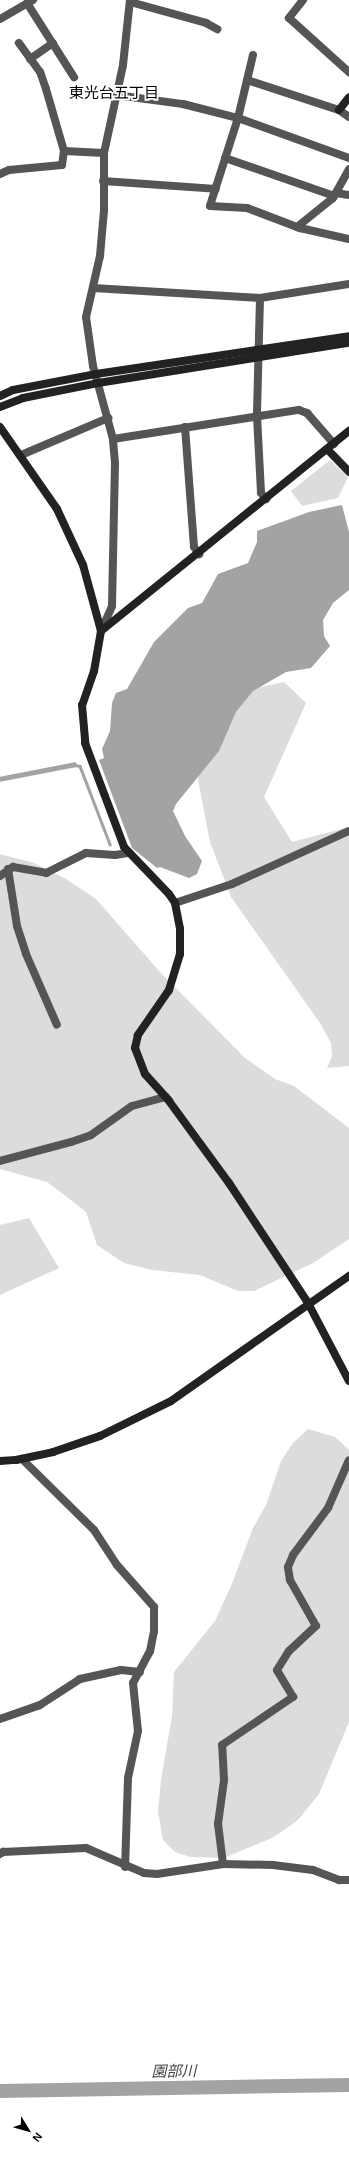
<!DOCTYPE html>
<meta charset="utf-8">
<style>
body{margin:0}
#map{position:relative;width:349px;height:2158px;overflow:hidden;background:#fff;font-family:Arial,"Noto Sans JP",sans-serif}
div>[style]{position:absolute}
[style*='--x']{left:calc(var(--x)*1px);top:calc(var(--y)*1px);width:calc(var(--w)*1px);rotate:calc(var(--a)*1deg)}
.green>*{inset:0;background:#dcdcdc}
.water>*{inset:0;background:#a3a3a3;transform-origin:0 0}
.stream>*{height:2.5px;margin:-1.25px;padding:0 1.25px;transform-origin:1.25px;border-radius:1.25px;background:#a3a3a3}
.river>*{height:14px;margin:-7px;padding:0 7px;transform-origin:7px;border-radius:7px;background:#a3a3a3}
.street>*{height:8px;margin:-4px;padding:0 4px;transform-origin:4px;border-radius:4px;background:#555}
.secondary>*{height:8px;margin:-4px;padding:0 4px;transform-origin:4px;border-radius:4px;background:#222}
span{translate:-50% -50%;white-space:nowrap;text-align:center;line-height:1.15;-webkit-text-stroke:3.5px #fff;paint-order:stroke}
.neighbourhood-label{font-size:15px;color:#000}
.water-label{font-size:15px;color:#444;font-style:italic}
.north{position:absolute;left:8px;top:2110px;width:40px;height:40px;-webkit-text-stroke:3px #fff;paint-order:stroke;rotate:127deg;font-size:11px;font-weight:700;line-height:16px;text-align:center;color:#000}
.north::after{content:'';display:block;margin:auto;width:14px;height:18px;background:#000;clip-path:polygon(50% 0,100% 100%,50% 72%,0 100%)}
</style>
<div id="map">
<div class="green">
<i style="clip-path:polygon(330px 460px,348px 477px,338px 498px,302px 506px,291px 491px)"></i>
<i style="clip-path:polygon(284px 682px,306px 703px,264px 797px,292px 842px,349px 827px,349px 1066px,327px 1068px,332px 1056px,331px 1043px,320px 1023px,231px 897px,210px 842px,198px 780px,198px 766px,252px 689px)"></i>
<i style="clip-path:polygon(0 854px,34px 863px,66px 879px,96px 899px,160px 972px,245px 1058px,275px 1079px,294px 1086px,349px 1128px,349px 1239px,313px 1263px,254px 1291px,238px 1291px,200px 1275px,152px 1270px,124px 1263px,97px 1245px,86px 1212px,63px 1194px,47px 1182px,0 1169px)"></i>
<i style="clip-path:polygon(29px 1218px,59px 1268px,0 1295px,0 1225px)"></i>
<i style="clip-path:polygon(308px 1429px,335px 1437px,349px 1450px,349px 1722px,319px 1794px,298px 1820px,274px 1837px,224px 1858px,190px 1857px,175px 1852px,163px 1840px,158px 1812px,161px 1780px,172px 1716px,174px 1672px,215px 1621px,231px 1586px,253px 1528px,266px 1505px,281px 1461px,293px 1443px)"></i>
</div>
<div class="water">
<i style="clip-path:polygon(342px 505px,349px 532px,349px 590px,333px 603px,323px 620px,324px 636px,330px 646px,311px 668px,286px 672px,253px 691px,236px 712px,219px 751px,176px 804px,173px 811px,185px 836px,202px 861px,197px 874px,189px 878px,160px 867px,157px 868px,132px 848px,99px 760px,104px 758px,102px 749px,110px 731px,112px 703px,116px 693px,127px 689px,154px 642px,188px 608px,202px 603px,218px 574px,248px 563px,257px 542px,257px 531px,309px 512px)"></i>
<i style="left:76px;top:762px;width:5px;height:79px;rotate:79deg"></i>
</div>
<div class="stream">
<i style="--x:75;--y:765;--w:5;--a:11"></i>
<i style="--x:80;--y:766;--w:84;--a:69"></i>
</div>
<div class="river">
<i style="--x:0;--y:2091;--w:349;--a:-1"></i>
</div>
<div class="street">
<i style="--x:303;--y:0;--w:23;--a:128"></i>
<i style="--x:289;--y:18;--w:81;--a:42"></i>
<i style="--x:130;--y:2;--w:79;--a:15.4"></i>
<i style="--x:206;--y:23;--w:13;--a:29"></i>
<i style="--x:27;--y:3;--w:88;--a:57.6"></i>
<i style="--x:0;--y:19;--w:38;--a:-30"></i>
<i style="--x:253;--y:55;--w:65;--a:103.4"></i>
<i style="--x:238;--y:118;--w:92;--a:107.7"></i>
<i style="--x:210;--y:206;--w:37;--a:3"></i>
<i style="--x:247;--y:208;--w:57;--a:20.7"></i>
<i style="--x:300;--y:228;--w:50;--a:12.7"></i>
<i style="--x:30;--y:59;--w:28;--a:-35"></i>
<i style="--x:247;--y:80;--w:97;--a:18.1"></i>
<i style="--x:339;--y:110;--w:12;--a:35"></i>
<i style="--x:116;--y:95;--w:68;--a:7.7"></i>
<i style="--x:183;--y:104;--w:57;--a:14.3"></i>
<i style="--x:238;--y:118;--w:118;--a:19.8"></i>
<i style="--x:64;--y:151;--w:40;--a:2.9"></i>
<i style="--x:225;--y:158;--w:115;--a:19.2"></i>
<i style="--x:0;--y:174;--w:10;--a:-24"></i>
<i style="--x:9;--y:170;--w:53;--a:-5.4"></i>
<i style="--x:62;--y:165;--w:14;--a:-82"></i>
<i style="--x:64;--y:151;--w:65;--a:-106.2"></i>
<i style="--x:46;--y:89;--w:18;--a:-109"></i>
<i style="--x:40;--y:72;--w:36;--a:-126"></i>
<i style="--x:103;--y:181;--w:113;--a:4"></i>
<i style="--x:336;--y:193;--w:13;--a:9"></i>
<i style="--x:297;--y:227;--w:46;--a:-38.9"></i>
<i style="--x:333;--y:198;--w:33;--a:-61"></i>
<i style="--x:93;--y:288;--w:167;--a:3.4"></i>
<i style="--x:260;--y:298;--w:90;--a:-8.9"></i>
<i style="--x:260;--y:298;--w:118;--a:91.5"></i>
<i style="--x:257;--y:416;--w:77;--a:87"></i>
<i style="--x:261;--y:493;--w:8;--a:50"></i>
<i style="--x:185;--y:427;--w:120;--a:85.7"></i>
<i style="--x:194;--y:547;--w:9;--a:54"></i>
<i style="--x:113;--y:439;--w:188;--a:-8.9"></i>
<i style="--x:299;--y:410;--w:9;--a:21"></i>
<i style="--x:307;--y:413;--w:41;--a:48.9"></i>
<i style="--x:21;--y:455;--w:95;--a:-23"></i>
<i style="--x:101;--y:631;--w:27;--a:-66"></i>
<i style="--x:112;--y:606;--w:143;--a:-88.8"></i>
<i style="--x:115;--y:463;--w:24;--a:-95"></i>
<i style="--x:113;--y:439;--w:76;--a:-105.3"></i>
<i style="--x:93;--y:366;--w:49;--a:-98.1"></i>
<i style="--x:86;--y:317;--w:63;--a:-77.1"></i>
<i style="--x:100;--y:256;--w:46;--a:-85"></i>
<i style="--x:104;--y:210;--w:57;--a:-90"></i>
<i style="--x:104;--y:153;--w:90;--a:-77.8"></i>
<i style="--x:123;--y:65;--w:65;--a:-83.9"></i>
<i style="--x:8;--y:869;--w:58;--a:81"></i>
<i style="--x:17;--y:926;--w:29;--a:72"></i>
<i style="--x:26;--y:954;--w:77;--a:66.4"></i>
<i style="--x:0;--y:876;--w:16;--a:-35"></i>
<i style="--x:13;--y:867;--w:34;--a:10"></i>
<i style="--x:46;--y:873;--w:45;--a:-26.6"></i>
<i style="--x:86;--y:853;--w:29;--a:4"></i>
<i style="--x:115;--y:855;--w:13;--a:-9"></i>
<i style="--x:175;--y:903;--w:60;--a:-18.4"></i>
<i style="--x:232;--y:884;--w:128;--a:-24.4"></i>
<i style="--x:0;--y:1161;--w:73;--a:-15"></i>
<i style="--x:71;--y:1142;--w:21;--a:-19"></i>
<i style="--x:91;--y:1135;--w:50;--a:-35.3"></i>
<i style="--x:132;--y:1106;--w:35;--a:-15"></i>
<i style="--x:22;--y:1459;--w:101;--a:44.6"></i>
<i style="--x:94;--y:1530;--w:42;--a:56.7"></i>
<i style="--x:117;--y:1565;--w:56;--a:48.6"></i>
<i style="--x:154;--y:1607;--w:24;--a:90"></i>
<i style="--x:154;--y:1631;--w:20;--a:101"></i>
<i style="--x:150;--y:1651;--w:36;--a:118"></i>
<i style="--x:133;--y:1683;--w:48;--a:84.1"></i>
<i style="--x:138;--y:1731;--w:48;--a:102"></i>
<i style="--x:128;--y:1778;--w:89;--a:91.9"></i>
<i style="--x:0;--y:1719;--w:42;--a:-19.3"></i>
<i style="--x:40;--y:1705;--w:48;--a:-33"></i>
<i style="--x:80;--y:1679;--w:42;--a:-12.4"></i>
<i style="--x:121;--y:1670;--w:19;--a:6"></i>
<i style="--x:0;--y:1854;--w:4;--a:-34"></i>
<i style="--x:3;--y:1852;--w:83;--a:-2.8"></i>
<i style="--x:86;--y:1848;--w:63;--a:23.3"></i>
<i style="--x:144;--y:1873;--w:13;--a:4"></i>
<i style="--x:157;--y:1874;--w:67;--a:-8.6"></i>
<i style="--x:223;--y:1864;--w:50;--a:1.1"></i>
<i style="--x:273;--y:1865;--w:40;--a:7.1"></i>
<i style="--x:313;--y:1870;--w:28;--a:21"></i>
<i style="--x:339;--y:1880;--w:10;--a:0"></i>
<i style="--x:223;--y:1864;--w:40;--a:-97.1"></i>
<i style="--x:218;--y:1824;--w:44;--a:-82.2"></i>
<i style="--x:224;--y:1780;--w:35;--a:-93"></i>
<i style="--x:222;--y:1745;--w:86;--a:-34.1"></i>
<i style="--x:293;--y:1697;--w:31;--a:-121"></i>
<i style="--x:277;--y:1670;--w:22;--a:-58"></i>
<i style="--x:289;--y:1651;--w:37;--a:-43"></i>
<i style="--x:316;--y:1626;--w:53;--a:-119.5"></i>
<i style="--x:290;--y:1580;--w:13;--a:-99"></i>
<i style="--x:288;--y:1567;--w:13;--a:-67"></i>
<i style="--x:293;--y:1555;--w:59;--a:-53.3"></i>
<i style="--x:328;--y:1508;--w:52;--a:-66.4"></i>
</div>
<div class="secondary">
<i style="--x:339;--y:110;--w:16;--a:-52"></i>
<i style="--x:0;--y:396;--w:14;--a:-25"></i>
<i style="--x:13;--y:390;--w:85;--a:-10.9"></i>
<i style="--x:96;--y:374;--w:256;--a:-8.5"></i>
<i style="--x:0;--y:407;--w:25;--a:-21"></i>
<i style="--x:23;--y:398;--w:76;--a:-11.3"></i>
<i style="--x:98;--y:383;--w:254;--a:-9.1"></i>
<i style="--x:0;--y:427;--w:100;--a:55.2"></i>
<i style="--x:57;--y:509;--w:62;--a:65.1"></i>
<i style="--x:83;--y:565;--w:68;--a:74.7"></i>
<i style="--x:101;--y:631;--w:41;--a:99.9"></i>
<i style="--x:94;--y:671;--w:36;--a:109"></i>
<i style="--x:82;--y:705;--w:38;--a:85"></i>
<i style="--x:85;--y:743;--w:111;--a:69.4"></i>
<i style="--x:124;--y:847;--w:65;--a:46.2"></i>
<i style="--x:169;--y:894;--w:11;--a:56"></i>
<i style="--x:175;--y:903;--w:26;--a:79"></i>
<i style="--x:180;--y:929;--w:25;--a:90"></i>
<i style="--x:180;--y:954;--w:38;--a:107"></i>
<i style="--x:169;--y:990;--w:55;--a:124.6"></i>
<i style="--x:138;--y:1035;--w:13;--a:103"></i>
<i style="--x:135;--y:1048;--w:28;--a:69"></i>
<i style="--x:145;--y:1074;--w:36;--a:48"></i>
<i style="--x:169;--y:1101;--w:102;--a:53.8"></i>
<i style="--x:229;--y:1183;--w:144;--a:56.6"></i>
<i style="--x:308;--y:1303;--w:88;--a:62.3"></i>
<i style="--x:327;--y:449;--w:32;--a:46"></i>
<i style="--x:101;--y:631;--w:319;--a:-38.9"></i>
<i style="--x:0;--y:1461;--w:16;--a:-4"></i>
<i style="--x:16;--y:1460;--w:38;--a:-12"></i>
<i style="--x:53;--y:1452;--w:50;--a:-18.8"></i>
<i style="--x:100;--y:1436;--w:79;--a:-26.2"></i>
<i style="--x:171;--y:1401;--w:218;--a:-35.1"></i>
</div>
<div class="neighbourhood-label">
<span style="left:114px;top:93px">東光台五丁目</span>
</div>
<div class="water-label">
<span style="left:174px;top:2071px;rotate:-1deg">園部川</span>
</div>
<div class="north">N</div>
</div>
